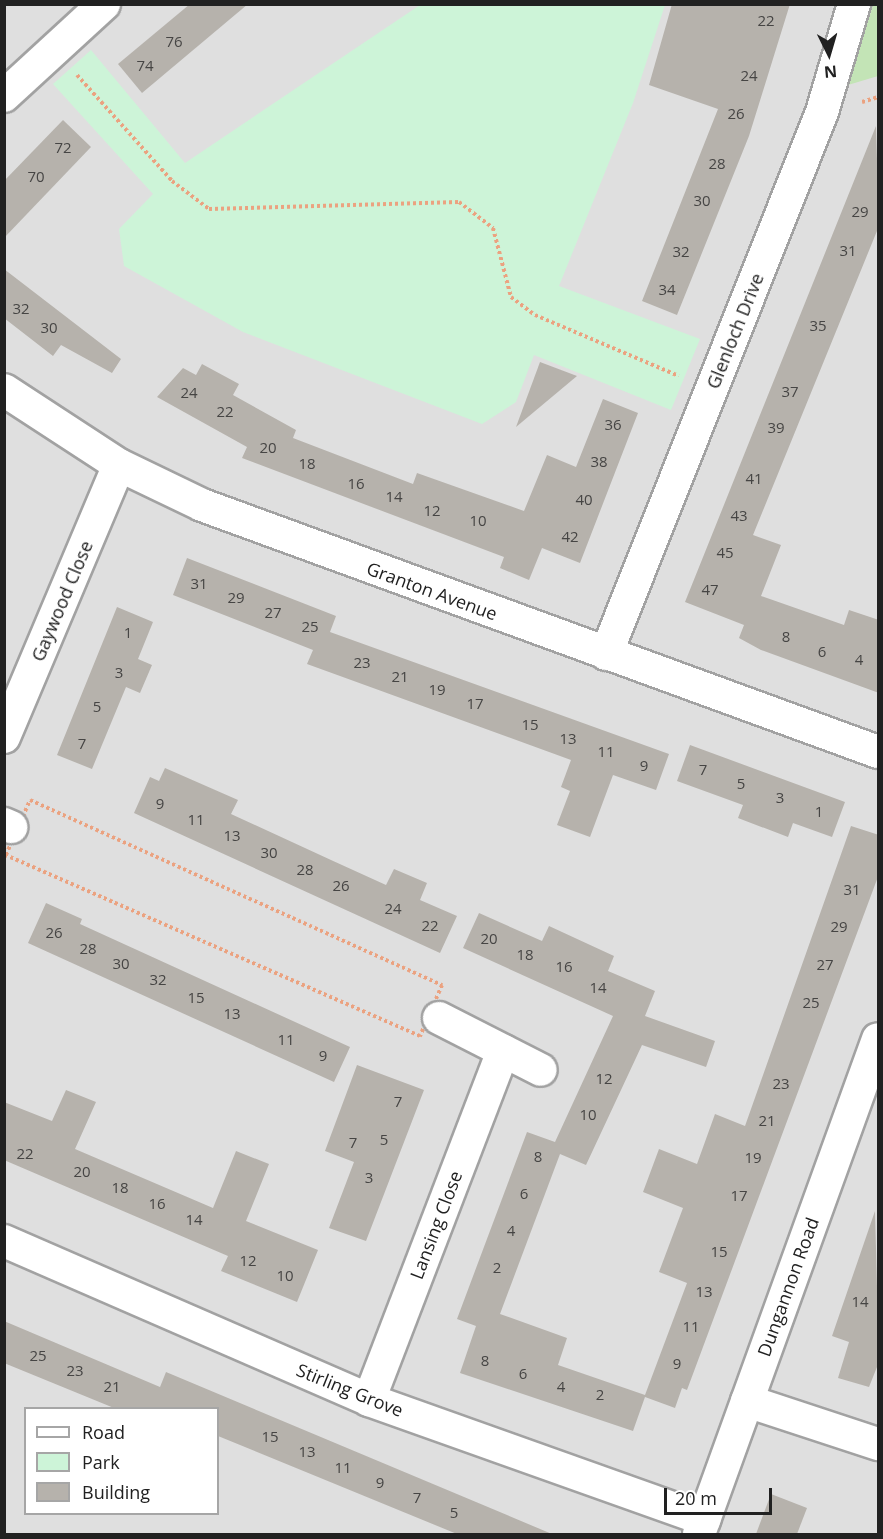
<!DOCTYPE html>
<style>
body{margin:0}
#map{position:relative;width:883px;height:1539px;overflow:hidden;background:#f1f0e9;font-family:"Open Sans",sans-serif}
div>[style]{position:absolute}
[style*='--x']{left:calc(var(--x)*1px);top:calc(var(--y)*1px);width:calc(var(--w)*1px);rotate:calc(var(--a)*1deg)}
.residential>*{inset:0;background:#dfdfdf}
.grass>*{inset:0;background:#c3e4b6}
.park>*{inset:0;background:#cdf4d8}
.building>*{inset:0;background:#b6b2ac}
.path>*{height:4px;margin-top:-2px;transform-origin:0;background:repeating-linear-gradient(90deg,#eba280 0 3px,transparent 0 6px)}
.roads{filter:drop-shadow(2px 0 #a2a2a2) drop-shadow(-2px 0 #a2a2a2) drop-shadow(0 2px #a2a2a2) drop-shadow(0 -2px #a2a2a2)}
.street>*{height:32px;margin:-16px;padding:0 16px;transform-origin:16px;border-radius:16px;background:#fff}
span{translate:-50% -50%;white-space:nowrap;text-align:center;line-height:1.15;-webkit-text-stroke:4.5px #fff;paint-order:stroke}
.number-label{font-size:15px;color:#464544}
.number-label span{-webkit-text-stroke-width:0}
.street-label{font-size:18px;color:#212121}
.frame{position:absolute;inset:0;border:6px solid #212121;pointer-events:none}
.legend{position:absolute;left:24px;top:1407px;width:195px;height:108px;box-sizing:border-box;background:#fff;border:2px solid #a6a6a6;margin:0;padding:8px 10px;list-style:none;font-size:18px;color:#212121}
.legend li{display:flex;align-items:center;gap:12px;height:30px}
.legend b{width:30px;border:2px solid #a6a6a6}
.north{position:absolute;left:799px;top:24px;width:60px;height:60px;-webkit-text-stroke:4px #fff;paint-order:stroke;rotate:175deg;font-size:16px;font-weight:700;line-height:24px;text-align:center;color:#212121}
.north::after{content:'';display:block;margin:auto;width:21px;height:27px;background:#212121;clip-path:polygon(50% 0,100% 100%,50% 72%,0 100%)}
.scale{position:absolute;left:664px;top:1488px;width:108px;height:27px;box-sizing:border-box;border:3px solid #212121;border-top:0;padding-left:8px;font-size:18px;line-height:21px;white-space:nowrap;color:#212121;-webkit-text-stroke:4px #fff;paint-order:stroke}
</style>
<div id="map">
<div class="residential">
<i style="clip-path:polygon(evenodd,5px 5px,878px 5px,878px 1534px,5px 1534px,5px 5px,26px 1408px,218px 1408px,218px 1514px,26px 1514px,26px 1408px)"></i>
</div>
<div class="grass">
<i style="clip-path:polygon(873px 5px,878px 5px,878px 76px,848px 85px)"></i>
</div>
<div class="park">
<i style="clip-path:polygon(420px 5px,665px 5px,633px 103px,559px 286px,700px 339px,671px 410px,534px 355px,516px 402px,482px 424px,243px 332px,124px 266px,119px 229px,153px 194px,53px 84px,91px 50px,185px 163px)"></i>
</div>
<div class="building">
<i style="clip-path:polygon(190px 4px,248px 4px,142px 93px,118px 64px)"></i>
<i style="clip-path:polygon(672px 4px,790px 4px,749px 136px,677px 315px,642px 301px,718px 109px,649px 85px)"></i>
<i style="clip-path:polygon(63px 120px,91px 147px,4px 238px,4px 181px)"></i>
<i style="clip-path:polygon(876px 126px,879px 226px,753px 535px,781px 545px,761px 596px,844px 625px,849px 610px,879px 620px,879px 693px,761px 650px,739px 638px,744px 625px,685px 602px)"></i>
<i style="clip-path:polygon(4px 269px,121px 359px,112px 373px,61px 345px,53px 356px,4px 318px)"></i>
<i style="clip-path:polygon(540px 362px,577px 376px,516px 427px)"></i>
<i style="clip-path:polygon(202px 364px,239px 384px,233px 395px,296px 430px,293px 438px,413px 484px,417px 473px,524px 511px,547px 455px,576px 467px,603px 399px,638px 413px,580px 563px,542px 548px,529px 580px,500px 568px,504px 557px,242px 458px,247px 447px,157px 397px,183px 368px,196px 375px)"></i>
<i style="clip-path:polygon(187px 558px,336px 616px,330px 632px,669px 754px,656px 790px,613px 775px,590px 837px,557px 825px,570px 791px,561px 787px,571px 760px,307px 664px,313px 650px,173px 595px)"></i>
<i style="clip-path:polygon(117px 607px,153px 622px,138px 659px,152px 665px,140px 693px,126px 687px,92px 769px,57px 755px)"></i>
<i style="clip-path:polygon(690px 745px,845px 802px,832px 837px,793px 823px,788px 837px,738px 818px,743px 805px,677px 781px)"></i>
<i style="clip-path:polygon(165px 768px,238px 800px,231px 814px,331px 860px,386px 885px,394px 869px,427px 883px,420px 900px,457px 916px,440px 953px,134px 813px,150px 777px,159px 781px)"></i>
<i style="clip-path:polygon(851px 826px,879px 835px,879px 874px,687px 1390px,682px 1388px,675px 1408px,645px 1397px,633px 1431px,460px 1373px,476px 1326px,457px 1319px,527px 1132px,555px 1142px,613px 1016px,463px 948px,479px 913px,542px 941px,549px 926px,614px 956px,608px 971px,655px 991px,645px 1016px,715px 1041px,706px 1067px,642px 1045px,586px 1165px,560px 1154px,500px 1314px,567px 1338px,558px 1365px,645px 1395px,687px 1283px,659px 1272px,683px 1208px,643px 1192px,659px 1149px,697px 1164px,715px 1114px,745px 1126px)"></i>
<i style="clip-path:polygon(46px 903px,82px 919px,80px 924px,350px 1047px,334px 1082px,28px 943px)"></i>
<i style="clip-path:polygon(357px 1065px,424px 1090px,366px 1241px,329px 1228px,354px 1162px,325px 1151px)"></i>
<i style="clip-path:polygon(66px 1090px,96px 1102px,75px 1149px,213px 1208px,236px 1151px,269px 1164px,246px 1221px,318px 1250px,297px 1302px,221px 1271px,228px 1256px,4px 1160px,4px 1102px,52px 1121px)"></i>
<i style="clip-path:polygon(875px 1211px,879px 1362px,869px 1387px,838px 1378px,849px 1342px,832px 1336px)"></i>
<i style="clip-path:polygon(4px 1321px,160px 1387px,166px 1372px,552px 1534px,457px 1534px,218px 1436px,218px 1408px,114px 1408px,4px 1363px)"></i>
<i style="clip-path:polygon(771px 1494px,807px 1508px,797px 1534px,756px 1534px)"></i>
</div>
<div class="path">
<i style="--x:77;--y:75;--w:142;--a:48.1"></i>
<i style="--x:172;--y:181;--w:46;--a:37.1"></i>
<i style="--x:209;--y:209;--w:250;--a:-1.6"></i>
<i style="--x:459;--y:202;--w:43;--a:37.4"></i>
<i style="--x:493;--y:228;--w:71;--a:75.4"></i>
<i style="--x:511;--y:297;--w:30;--a:37"></i>
<i style="--x:535;--y:315;--w:156;--a:23"></i>
<i style="--x:862;--y:102;--w:17;--a:-17"></i>
<i style="--x:30;--y:800;--w:452;--a:24.2"></i>
<i style="--x:442;--y:985;--w:56;--a:113.3"></i>
<i style="--x:420;--y:1036;--w:452;--a:-156.4"></i>
<i style="--x:6;--y:855;--w:60;--a:-66.4"></i>
</div>
<div class="roads">
<div class="street">
<i style="--x:4;--y:96;--w:136;--a:-42.6"></i>
<i style="--x:4;--y:390;--w:137;--a:33.1"></i>
<i style="--x:119;--y:465;--w:92;--a:25.7"></i>
<i style="--x:202;--y:505;--w:720;--a:20.07"></i>
<i style="--x:606;--y:654;--w:583;--a:-68.27"></i>
<i style="--x:822;--y:112;--w:113;--a:-73.5"></i>
<i style="--x:4;--y:737;--w:295;--a:-67.1"></i>
<i style="--x:4;--y:824;--w:8;--a:23"></i>
<i style="--x:439;--y:1018;--w:114;--a:27"></i>
<i style="--x:4;--y:1241;--w:398;--a:23.5"></i>
<i style="--x:369;--y:1400;--w:356;--a:19.6"></i>
<i style="--x:369;--y:1400;--w:374;--a:-69"></i>
<i style="--x:747;--y:1401;--w:138;--a:18.2"></i>
<i style="--x:699;--y:1534;--w:526;--a:-70.12"></i>
</div>
</div>
<div class="number-label">
<span style="left:766px;top:21px">22</span>
<span style="left:174px;top:42px">76</span>
<span style="left:145px;top:66px">74</span>
<span style="left:749px;top:76px">24</span>
<span style="left:736px;top:114px">26</span>
<span style="left:63px;top:148px">72</span>
<span style="left:717px;top:164px">28</span>
<span style="left:36px;top:177px">70</span>
<span style="left:702px;top:201px">30</span>
<span style="left:860px;top:212px">29</span>
<span style="left:848px;top:251px">31</span>
<span style="left:681px;top:252px">32</span>
<span style="left:667px;top:290px">34</span>
<span style="left:21px;top:309px">32</span>
<span style="left:818px;top:326px">35</span>
<span style="left:49px;top:328px">30</span>
<span style="left:790px;top:392px">37</span>
<span style="left:189px;top:393px">24</span>
<span style="left:225px;top:412px">22</span>
<span style="left:613px;top:425px">36</span>
<span style="left:776px;top:428px">39</span>
<span style="left:268px;top:448px">20</span>
<span style="left:599px;top:462px">38</span>
<span style="left:307px;top:464px">18</span>
<span style="left:754px;top:479px">41</span>
<span style="left:356px;top:484px">16</span>
<span style="left:394px;top:497px">14</span>
<span style="left:584px;top:500px">40</span>
<span style="left:432px;top:511px">12</span>
<span style="left:739px;top:516px">43</span>
<span style="left:478px;top:521px">10</span>
<span style="left:570px;top:537px">42</span>
<span style="left:725px;top:553px">45</span>
<span style="left:199px;top:584px">31</span>
<span style="left:710px;top:590px">47</span>
<span style="left:236px;top:598px">29</span>
<span style="left:273px;top:613px">27</span>
<span style="left:310px;top:627px">25</span>
<span style="left:128px;top:633px">1</span>
<span style="left:786px;top:637px">8</span>
<span style="left:822px;top:652px">6</span>
<span style="left:859px;top:660px">4</span>
<span style="left:362px;top:663px">23</span>
<span style="left:119px;top:673px">3</span>
<span style="left:400px;top:677px">21</span>
<span style="left:437px;top:690px">19</span>
<span style="left:475px;top:704px">17</span>
<span style="left:97px;top:707px">5</span>
<span style="left:530px;top:725px">15</span>
<span style="left:568px;top:739px">13</span>
<span style="left:82px;top:744px">7</span>
<span style="left:606px;top:752px">11</span>
<span style="left:644px;top:766px">9</span>
<span style="left:703px;top:770px">7</span>
<span style="left:741px;top:784px">5</span>
<span style="left:780px;top:798px">3</span>
<span style="left:160px;top:804px">9</span>
<span style="left:819px;top:812px">1</span>
<span style="left:196px;top:820px">11</span>
<span style="left:232px;top:836px">13</span>
<span style="left:269px;top:853px">30</span>
<span style="left:305px;top:870px">28</span>
<span style="left:341px;top:886px">26</span>
<span style="left:852px;top:890px">31</span>
<span style="left:393px;top:909px">24</span>
<span style="left:430px;top:926px">22</span>
<span style="left:839px;top:927px">29</span>
<span style="left:54px;top:933px">26</span>
<span style="left:489px;top:939px">20</span>
<span style="left:88px;top:949px">28</span>
<span style="left:525px;top:955px">18</span>
<span style="left:121px;top:964px">30</span>
<span style="left:825px;top:965px">27</span>
<span style="left:564px;top:967px">16</span>
<span style="left:158px;top:980px">32</span>
<span style="left:598px;top:988px">14</span>
<span style="left:196px;top:998px">15</span>
<span style="left:811px;top:1003px">25</span>
<span style="left:232px;top:1014px">13</span>
<span style="left:286px;top:1040px">11</span>
<span style="left:323px;top:1056px">9</span>
<span style="left:604px;top:1079px">12</span>
<span style="left:781px;top:1084px">23</span>
<span style="left:398px;top:1102px">7</span>
<span style="left:588px;top:1115px">10</span>
<span style="left:767px;top:1121px">21</span>
<span style="left:384px;top:1140px">5</span>
<span style="left:353px;top:1143px">7</span>
<span style="left:25px;top:1154px">22</span>
<span style="left:538px;top:1157px">8</span>
<span style="left:753px;top:1158px">19</span>
<span style="left:82px;top:1172px">20</span>
<span style="left:369px;top:1178px">3</span>
<span style="left:120px;top:1188px">18</span>
<span style="left:524px;top:1194px">6</span>
<span style="left:739px;top:1196px">17</span>
<span style="left:157px;top:1204px">16</span>
<span style="left:194px;top:1220px">14</span>
<span style="left:511px;top:1231px">4</span>
<span style="left:719px;top:1252px">15</span>
<span style="left:248px;top:1261px">12</span>
<span style="left:497px;top:1268px">2</span>
<span style="left:285px;top:1276px">10</span>
<span style="left:704px;top:1292px">13</span>
<span style="left:860px;top:1302px">14</span>
<span style="left:691px;top:1327px">11</span>
<span style="left:38px;top:1356px">25</span>
<span style="left:485px;top:1361px">8</span>
<span style="left:677px;top:1364px">9</span>
<span style="left:75px;top:1371px">23</span>
<span style="left:523px;top:1374px">6</span>
<span style="left:112px;top:1387px">21</span>
<span style="left:561px;top:1387px">4</span>
<span style="left:600px;top:1395px">2</span>
<span style="left:270px;top:1437px">15</span>
<span style="left:307px;top:1452px">13</span>
<span style="left:343px;top:1468px">11</span>
<span style="left:380px;top:1483px">9</span>
<span style="left:417px;top:1498px">7</span>
<span style="left:454px;top:1513px">5</span>
</div>
<div class="street-label">
<span style="left:735px;top:331px;rotate:-68deg">Glenloch Drive</span>
<span style="left:432px;top:591px;rotate:20deg">Granton Avenue</span>
<span style="left:62px;top:601px;rotate:-67deg">Gaywood Close</span>
<span style="left:436px;top:1225px;rotate:-69deg">Lansing Close</span>
<span style="left:788px;top:1287px;rotate:-70deg">Dungannon Road</span>
<span style="left:350px;top:1390px;rotate:22deg">Stirling Grove</span>
</div>
<div class="frame"></div>
<ul class="legend">
<li><b style="height:8px;background:#fff"></b>Road</li>
<li><b style="height:16px;background:#cdf4d8"></b>Park</li>
<li><b style="height:16px;background:#b6b2ac"></b>Building</li>
</ul>
<div class="north">N</div>
<div class="scale">20 m</div>
</div>
